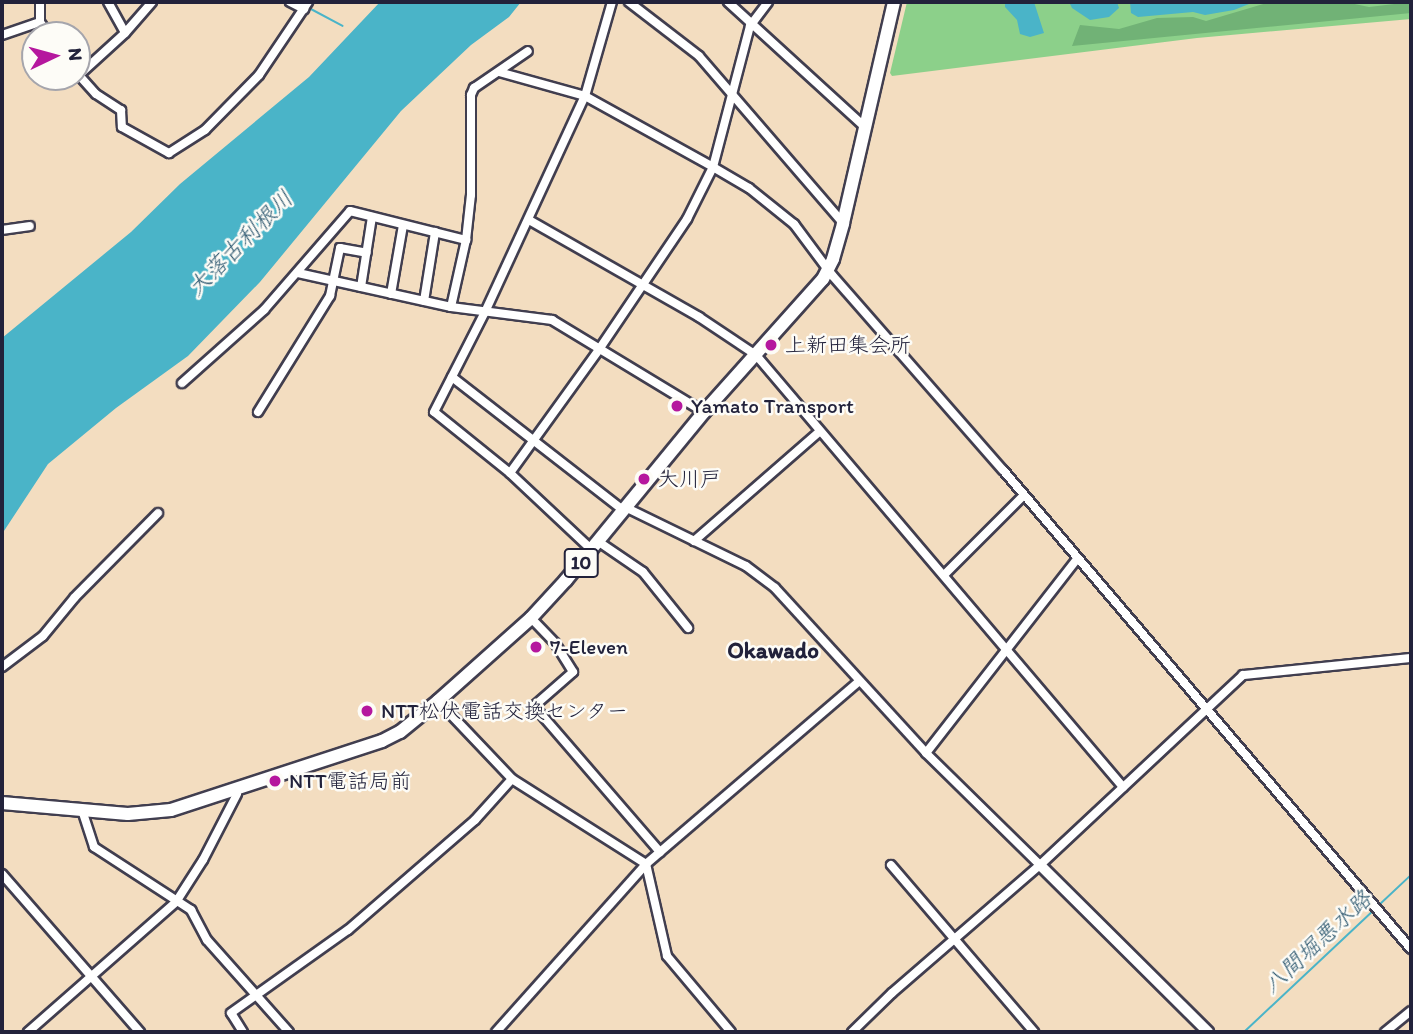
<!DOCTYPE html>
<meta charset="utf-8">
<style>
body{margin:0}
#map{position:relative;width:1413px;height:1034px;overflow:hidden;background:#f3ddc0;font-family:Itim,"Klee One",sans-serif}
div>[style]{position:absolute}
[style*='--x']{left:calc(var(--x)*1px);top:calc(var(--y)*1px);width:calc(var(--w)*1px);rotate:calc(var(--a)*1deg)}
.green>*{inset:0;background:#8cd08a}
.forest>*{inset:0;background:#71b276}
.water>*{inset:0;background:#4ab4c8}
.stream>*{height:2px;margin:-1px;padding:0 1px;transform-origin:1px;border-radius:1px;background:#4ab4c8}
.roads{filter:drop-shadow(2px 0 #413e4f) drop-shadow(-2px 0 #413e4f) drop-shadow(0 2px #413e4f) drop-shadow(0 -2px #413e4f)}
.street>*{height:8px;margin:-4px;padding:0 4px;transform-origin:4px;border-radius:4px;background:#fff}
.secondary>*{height:10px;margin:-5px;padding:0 5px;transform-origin:5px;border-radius:5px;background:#fff}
.primary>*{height:12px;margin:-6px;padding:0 6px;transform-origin:6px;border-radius:6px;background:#fff}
.dots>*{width:19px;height:19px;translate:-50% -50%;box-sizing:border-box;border:4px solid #fdfcf7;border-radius:50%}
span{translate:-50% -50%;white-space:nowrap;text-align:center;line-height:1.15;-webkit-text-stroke:5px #fdfcf7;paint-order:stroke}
.shield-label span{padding:2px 5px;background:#fdfcf7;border:2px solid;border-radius:5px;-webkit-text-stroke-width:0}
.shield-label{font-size:19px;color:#22223b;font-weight:700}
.poi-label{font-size:21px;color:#22223b}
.left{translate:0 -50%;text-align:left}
.water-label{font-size:23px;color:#325c73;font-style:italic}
.neighbourhood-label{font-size:23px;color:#22223b;font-weight:700}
.frame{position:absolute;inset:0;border:4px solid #22223b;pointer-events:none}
.north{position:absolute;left:21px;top:21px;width:70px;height:70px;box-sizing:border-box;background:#fdfcf7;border:2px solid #a5a5ac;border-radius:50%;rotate:85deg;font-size:19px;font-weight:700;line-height:28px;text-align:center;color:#22223b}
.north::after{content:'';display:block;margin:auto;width:24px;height:32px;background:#b5179e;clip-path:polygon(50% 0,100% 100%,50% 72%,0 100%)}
</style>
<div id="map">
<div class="green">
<i style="clip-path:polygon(907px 2px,1411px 2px,1411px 19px,1197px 38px,892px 76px,890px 73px)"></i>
</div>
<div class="forest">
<i style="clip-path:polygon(1270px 2px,1345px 2px,1369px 7px,1411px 2px,1411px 13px,1072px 46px,1080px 25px,1119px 29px,1157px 18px,1193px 17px,1206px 21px)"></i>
</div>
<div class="water">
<i style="clip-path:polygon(380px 2px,521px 2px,509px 17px,471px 45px,401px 111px,260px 282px,188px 356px,116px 408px,48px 464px,2px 534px,2px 338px,131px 232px,180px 184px,309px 77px)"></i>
<i style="clip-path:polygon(1005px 2px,1034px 2px,1044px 33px,1030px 37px,1020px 34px,1017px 20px,1005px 7px)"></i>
<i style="clip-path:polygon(1069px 2px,1117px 2px,1119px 8px,1109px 17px,1090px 20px,1072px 8px)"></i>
<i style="clip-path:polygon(1130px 2px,1254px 2px,1234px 10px,1205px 15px,1193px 12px,1138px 17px,1131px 13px)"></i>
</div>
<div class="stream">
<i style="--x:309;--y:8;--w:38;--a:28"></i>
<i style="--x:1379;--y:905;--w:44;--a:-43.2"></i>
<i style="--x:1244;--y:1032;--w:180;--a:-43.2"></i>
</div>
<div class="roads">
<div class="street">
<i style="--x:40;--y:2;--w:20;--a:90"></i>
<i style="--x:40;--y:22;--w:16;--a:55"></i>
<i style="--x:108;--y:2;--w:35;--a:61"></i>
<i style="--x:290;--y:2;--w:16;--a:27"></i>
<i style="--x:629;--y:2;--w:88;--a:37.6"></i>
<i style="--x:699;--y:56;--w:221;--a:49.2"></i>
<i style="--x:728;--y:2;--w:185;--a:42.4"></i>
<i style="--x:2;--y:35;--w:40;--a:-18.9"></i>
<i style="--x:499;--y:72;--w:89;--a:15.6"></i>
<i style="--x:585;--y:96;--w:146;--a:29"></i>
<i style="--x:713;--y:167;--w:42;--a:30.3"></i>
<i style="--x:749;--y:188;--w:58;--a:38.7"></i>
<i style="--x:794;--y:224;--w:64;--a:53.3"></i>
<i style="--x:832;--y:275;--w:259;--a:48.8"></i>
<i style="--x:1003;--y:470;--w:629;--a:49.58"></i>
<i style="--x:77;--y:73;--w:28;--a:48"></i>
<i style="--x:96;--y:94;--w:30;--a:33"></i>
<i style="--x:121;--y:110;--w:17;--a:87"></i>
<i style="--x:122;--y:127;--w:54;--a:29"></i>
<i style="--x:169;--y:153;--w:43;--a:-32.6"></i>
<i style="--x:205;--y:130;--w:77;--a:-45.5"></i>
<i style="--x:259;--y:75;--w:88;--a:-56.1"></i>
<i style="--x:79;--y:75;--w:62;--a:-42.4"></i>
<i style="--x:125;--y:33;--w:41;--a:-48.9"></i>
<i style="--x:529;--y:220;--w:196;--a:29.7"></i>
<i style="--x:699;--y:317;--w:69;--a:33.7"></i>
<i style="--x:756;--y:355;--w:567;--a:49.65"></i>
<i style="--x:2;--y:230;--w:28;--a:-8"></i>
<i style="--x:298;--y:273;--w:157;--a:12.5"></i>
<i style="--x:451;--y:307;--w:102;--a:7.3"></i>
<i style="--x:552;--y:320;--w:178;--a:31.2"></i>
<i style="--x:361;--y:287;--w:71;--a:-81.1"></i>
<i style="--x:391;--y:294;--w:70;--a:-80.1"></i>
<i style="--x:424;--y:301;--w:70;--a:-80.9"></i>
<i style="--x:451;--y:307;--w:69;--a:-77.4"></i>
<i style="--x:466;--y:240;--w:45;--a:-83.7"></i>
<i style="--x:471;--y:195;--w:100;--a:-90"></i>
<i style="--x:471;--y:95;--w:8;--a:-67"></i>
<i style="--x:474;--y:88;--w:65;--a:-34.4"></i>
<i style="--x:452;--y:377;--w:218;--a:37.9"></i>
<i style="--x:182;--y:383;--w:110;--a:-41.7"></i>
<i style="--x:264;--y:310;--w:131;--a:-49"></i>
<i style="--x:350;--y:211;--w:120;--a:14"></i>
<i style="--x:258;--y:412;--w:137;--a:-58.2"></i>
<i style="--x:330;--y:296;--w:49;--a:-78.2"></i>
<i style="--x:340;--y:248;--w:27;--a:10"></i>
<i style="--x:510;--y:473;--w:154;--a:-54.2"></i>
<i style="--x:600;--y:348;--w:156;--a:-56"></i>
<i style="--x:687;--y:219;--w:58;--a:-63.4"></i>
<i style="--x:713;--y:167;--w:146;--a:-75.3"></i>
<i style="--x:750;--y:26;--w:30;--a:-53"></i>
<i style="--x:627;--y:508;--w:132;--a:26"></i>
<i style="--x:746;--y:566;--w:36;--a:37"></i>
<i style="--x:775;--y:588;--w:224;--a:47.5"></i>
<i style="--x:926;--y:753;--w:160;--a:44.5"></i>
<i style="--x:694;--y:541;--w:167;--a:-41.1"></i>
<i style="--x:599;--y:542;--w:53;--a:34.3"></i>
<i style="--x:643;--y:572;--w:72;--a:51.2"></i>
<i style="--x:592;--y:550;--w:112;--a:-136.8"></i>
<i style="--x:510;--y:473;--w:97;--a:-141.2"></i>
<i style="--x:434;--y:412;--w:112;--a:-63"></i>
<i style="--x:485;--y:312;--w:238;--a:-65.2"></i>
<i style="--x:585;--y:96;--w:98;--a:-74"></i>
<i style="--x:945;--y:574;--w:110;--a:-45"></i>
<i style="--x:531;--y:618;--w:35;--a:46"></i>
<i style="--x:555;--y:643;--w:34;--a:58"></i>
<i style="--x:573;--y:672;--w:52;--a:138.9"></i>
<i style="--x:534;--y:706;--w:193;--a:49.2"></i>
<i style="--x:2;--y:667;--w:51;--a:-37.1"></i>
<i style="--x:43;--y:636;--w:50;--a:-50.6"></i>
<i style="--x:75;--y:597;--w:118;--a:-45.3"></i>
<i style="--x:438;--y:701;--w:108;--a:46.5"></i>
<i style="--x:512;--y:779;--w:159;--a:32.4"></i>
<i style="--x:646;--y:864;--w:94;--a:77.1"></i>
<i style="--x:667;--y:956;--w:99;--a:49.9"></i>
<i style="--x:926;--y:753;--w:246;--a:-52.1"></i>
<i style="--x:82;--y:810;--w:39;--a:72"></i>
<i style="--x:94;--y:847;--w:116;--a:33"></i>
<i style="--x:191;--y:910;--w:34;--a:62"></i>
<i style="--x:207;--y:940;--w:123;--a:48.3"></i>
<i style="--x:891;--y:865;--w:220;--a:49.4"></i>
<i style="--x:2;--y:874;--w:210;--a:48.9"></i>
<i style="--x:28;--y:1032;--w:197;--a:-41.3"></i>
<i style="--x:176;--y:902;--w:50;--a:-57.3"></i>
<i style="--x:203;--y:860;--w:74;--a:-62.7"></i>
<i style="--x:243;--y:1032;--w:22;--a:-122"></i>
<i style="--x:231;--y:1013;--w:143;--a:-35.4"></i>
<i style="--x:348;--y:930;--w:168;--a:-40.9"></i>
<i style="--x:475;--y:820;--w:55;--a:-47.9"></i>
<i style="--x:496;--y:1032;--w:225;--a:-48.2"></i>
<i style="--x:646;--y:864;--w:279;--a:-40.6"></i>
<i style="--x:852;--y:1032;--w:56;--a:-44.3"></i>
<i style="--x:892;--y:993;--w:196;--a:-40.9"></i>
<i style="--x:1040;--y:865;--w:278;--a:-43.1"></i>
<i style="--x:1243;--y:675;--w:169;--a:-5.8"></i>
<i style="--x:1385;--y:1032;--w:33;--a:-39"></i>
</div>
<div class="secondary">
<i style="--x:1040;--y:865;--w:237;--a:44.8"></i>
</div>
<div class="primary">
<i style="--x:2;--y:803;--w:126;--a:5"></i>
<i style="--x:128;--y:814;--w:43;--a:-5.3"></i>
<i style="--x:171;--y:810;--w:222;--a:-18.1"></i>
<i style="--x:382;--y:741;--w:20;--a:-27"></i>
<i style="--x:400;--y:732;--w:49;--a:-39.2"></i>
<i style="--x:438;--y:701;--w:125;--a:-41.7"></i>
<i style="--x:531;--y:618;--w:52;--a:-47.4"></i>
<i style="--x:566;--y:580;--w:217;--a:-50.6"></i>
<i style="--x:704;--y:412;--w:178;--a:-48.2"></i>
<i style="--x:823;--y:279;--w:22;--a:-63"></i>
<i style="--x:833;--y:259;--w:37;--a:-74"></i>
<i style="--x:843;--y:223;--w:227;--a:-77"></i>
</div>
</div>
<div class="dots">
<i style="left:771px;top:345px;background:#b5179e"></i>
<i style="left:677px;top:406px;background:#b5179e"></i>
<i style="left:644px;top:479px;background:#b5179e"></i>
<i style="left:536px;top:647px;background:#b5179e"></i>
<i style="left:367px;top:711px;background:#b5179e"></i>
<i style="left:275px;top:781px;background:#b5179e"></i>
</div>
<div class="shield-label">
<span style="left:581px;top:563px">10</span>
</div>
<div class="poi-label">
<span class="left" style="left:785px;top:345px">上新田集会所</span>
<span class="left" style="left:691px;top:406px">Yamato Transport</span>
<span class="left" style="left:658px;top:479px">大川戸</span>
<span class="left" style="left:550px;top:647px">7-Eleven</span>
<span class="left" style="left:381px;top:711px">NTT松伏電話交換センター</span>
<span class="left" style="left:289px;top:781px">NTT電話局前</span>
</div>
<div class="water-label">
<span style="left:240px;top:243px;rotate:-45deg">大落古利根川</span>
<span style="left:1317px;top:942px;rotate:-43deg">八間堀悪水路</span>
</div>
<div class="neighbourhood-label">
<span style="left:773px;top:650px">Okawado</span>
</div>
<div class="frame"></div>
<div class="north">N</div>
</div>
